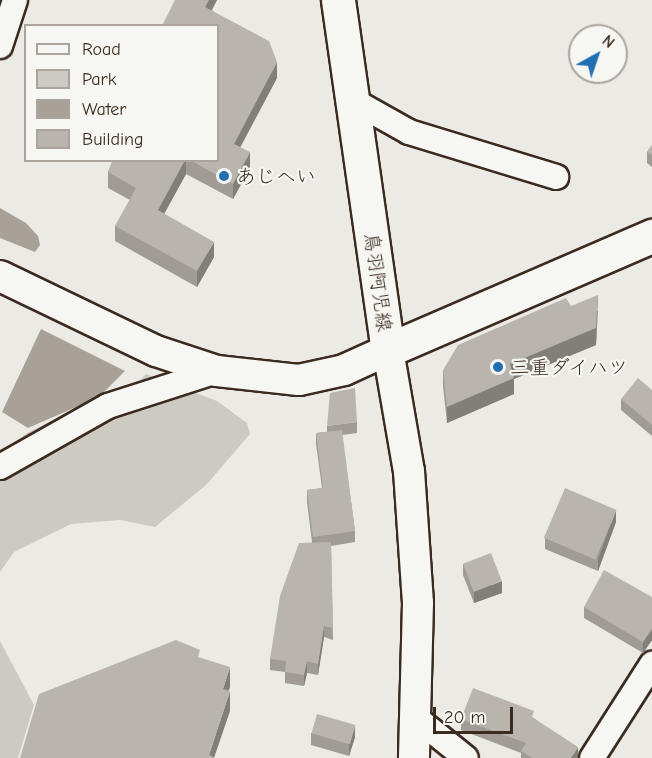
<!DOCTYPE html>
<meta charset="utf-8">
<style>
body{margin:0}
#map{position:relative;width:652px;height:758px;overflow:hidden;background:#ebeae5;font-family:"Comic Neue","Klee One",sans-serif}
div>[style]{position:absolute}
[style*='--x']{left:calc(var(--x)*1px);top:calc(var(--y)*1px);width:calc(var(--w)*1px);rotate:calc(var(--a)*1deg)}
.green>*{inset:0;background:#cdcac4}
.water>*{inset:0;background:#a8a198}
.roads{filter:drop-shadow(2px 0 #3b2a1e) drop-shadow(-2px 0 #3b2a1e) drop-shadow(0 2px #3b2a1e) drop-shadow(0 -2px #3b2a1e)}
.minor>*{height:24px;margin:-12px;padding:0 12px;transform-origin:12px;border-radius:12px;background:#f6f6f2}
.tertiary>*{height:30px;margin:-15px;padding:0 15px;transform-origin:15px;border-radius:15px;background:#f6f6f2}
.secondary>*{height:33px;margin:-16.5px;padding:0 16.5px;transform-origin:16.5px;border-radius:16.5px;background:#f6f6f2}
.wall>*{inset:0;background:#a09b96}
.shaded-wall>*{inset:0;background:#827e7a}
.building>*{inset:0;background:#bab4ae;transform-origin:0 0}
.dots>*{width:16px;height:16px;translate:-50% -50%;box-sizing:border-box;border:3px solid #f6f6f2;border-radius:50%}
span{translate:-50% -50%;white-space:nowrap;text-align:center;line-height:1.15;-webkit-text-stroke:4.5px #f6f6f2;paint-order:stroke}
.poi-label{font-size:20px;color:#3b2a1e}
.left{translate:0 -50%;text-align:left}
.street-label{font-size:20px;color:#3b2a1e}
.legend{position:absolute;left:24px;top:24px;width:195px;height:138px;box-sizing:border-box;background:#f6f6f2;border:2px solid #aba49d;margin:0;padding:8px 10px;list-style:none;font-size:18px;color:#3b2a1e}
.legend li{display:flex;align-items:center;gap:12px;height:30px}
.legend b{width:30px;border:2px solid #aba49d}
.north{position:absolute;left:568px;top:24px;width:60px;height:60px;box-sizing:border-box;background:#f6f6f2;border:2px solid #aba49d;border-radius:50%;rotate:40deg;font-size:16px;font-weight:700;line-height:24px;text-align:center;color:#3b2a1e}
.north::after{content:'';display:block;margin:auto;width:21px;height:27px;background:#1f6fb2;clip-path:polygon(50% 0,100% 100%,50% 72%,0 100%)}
.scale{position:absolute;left:433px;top:707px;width:80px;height:27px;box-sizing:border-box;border:3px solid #3b2a1e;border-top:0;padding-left:8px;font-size:18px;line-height:21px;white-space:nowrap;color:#3b2a1e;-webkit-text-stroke:4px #f6f6f2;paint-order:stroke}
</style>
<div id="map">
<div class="green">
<i style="clip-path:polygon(146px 374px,217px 401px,247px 423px,250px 434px,206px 485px,155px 527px,120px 520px,71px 524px,14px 552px,0 572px,0 453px,27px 433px,99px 397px,122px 399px)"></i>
<i style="clip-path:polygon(0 641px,34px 705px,18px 758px,0 758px)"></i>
</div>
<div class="water">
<i style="clip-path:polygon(0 208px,26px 223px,38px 236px,40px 245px,35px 252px,0 238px)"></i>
<i style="clip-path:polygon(41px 329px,125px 371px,99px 397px,28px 428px,2px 412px)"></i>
</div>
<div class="roads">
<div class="minor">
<i style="--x:0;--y:46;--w:48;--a:-71.9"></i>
<i style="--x:352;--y:100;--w:65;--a:29.3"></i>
<i style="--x:409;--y:132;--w:154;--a:17"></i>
<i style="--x:0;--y:467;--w:124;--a:-29.5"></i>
<i style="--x:108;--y:406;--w:114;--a:-17.8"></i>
<i style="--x:415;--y:717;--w:65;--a:38.8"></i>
<i style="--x:592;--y:758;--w:112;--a:-57.4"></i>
</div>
<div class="tertiary">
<i style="--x:0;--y:276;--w:173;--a:25.7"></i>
<i style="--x:156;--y:351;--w:64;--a:18.2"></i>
<i style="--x:217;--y:371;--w:82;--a:6.3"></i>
<i style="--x:299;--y:380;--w:46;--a:-12.5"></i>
<i style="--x:344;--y:370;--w:48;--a:-24.4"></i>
<i style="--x:388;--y:350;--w:123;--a:80.2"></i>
<i style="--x:409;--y:471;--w:132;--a:86.1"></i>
<i style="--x:418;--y:603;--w:155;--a:91.5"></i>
</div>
<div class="secondary">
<i style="--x:338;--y:0;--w:354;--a:81.9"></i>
<i style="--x:388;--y:350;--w:288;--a:-23.4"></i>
</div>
</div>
<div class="wall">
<i style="clip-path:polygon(175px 0,217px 0,212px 10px,277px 78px,240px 147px,250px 168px,233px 199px,186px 174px,164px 214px,214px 257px,197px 287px,115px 241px,115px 226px,130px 200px,108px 188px,108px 172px,113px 160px,218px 160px)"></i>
<i style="clip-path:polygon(652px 145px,652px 167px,647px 163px,647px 152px)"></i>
<i style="clip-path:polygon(571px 306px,598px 311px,596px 345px,514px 379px,514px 394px,447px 423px,443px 386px,443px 370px)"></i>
<i style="clip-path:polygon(652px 390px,652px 436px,621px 410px,621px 399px)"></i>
<i style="clip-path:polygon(357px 422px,357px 433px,342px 435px,355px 531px,355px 542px,331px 546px,333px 640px,324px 637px,318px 675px,307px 673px,304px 686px,285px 683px,285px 672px,270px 670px,270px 659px,312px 542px,307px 502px,307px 490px,322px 488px,316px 444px,316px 433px,327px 432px,327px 426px)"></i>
<i style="clip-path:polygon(616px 522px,598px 571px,545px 549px,545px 538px)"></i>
<i style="clip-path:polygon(463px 564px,502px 593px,474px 603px,463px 575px)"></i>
<i style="clip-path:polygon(652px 597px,652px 640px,643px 653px,584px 618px,584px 607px)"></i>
<i style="clip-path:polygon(534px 718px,578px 758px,521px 758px,521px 753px,461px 730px,461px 719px)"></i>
<i style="clip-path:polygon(311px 733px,355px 737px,349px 756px,311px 745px)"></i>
</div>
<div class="shaded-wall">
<i style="clip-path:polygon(209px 0,217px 0,205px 22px,205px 7px)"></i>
<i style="clip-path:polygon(277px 62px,277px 78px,234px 159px,234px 144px)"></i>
<i style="clip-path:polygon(250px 152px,250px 168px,233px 199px,233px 184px)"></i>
<i style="clip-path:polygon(185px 160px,186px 160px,186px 174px,158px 225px,158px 210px)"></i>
<i style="clip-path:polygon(214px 242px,214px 257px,197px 287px,197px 271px)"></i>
<i style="clip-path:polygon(598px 295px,596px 345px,514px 379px,514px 394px,447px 423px,447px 407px)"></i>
<i style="clip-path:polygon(616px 510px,616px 522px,598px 571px,598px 559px)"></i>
<i style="clip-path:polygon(502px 581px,502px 593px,474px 603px,474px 592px)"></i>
<i style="clip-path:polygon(324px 626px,324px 637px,318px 675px,318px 664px)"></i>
<i style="clip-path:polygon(652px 629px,652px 640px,643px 653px,643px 642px)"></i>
<i style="clip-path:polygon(307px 661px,307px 673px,304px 686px,304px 675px)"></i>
<i style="clip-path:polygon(230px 667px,230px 687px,223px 709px,223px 689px)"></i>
<i style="clip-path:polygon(230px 691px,230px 711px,214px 758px,209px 755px)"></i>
<i style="clip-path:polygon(355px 725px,355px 737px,349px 756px,349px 745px)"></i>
<i style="clip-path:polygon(578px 747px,578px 758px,571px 758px)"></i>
</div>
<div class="building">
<i style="clip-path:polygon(175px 0,209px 0,205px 7px,269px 41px,277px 62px,234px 144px,250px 152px,233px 184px,190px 160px,218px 160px,218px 26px,162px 26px)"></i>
<i style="clip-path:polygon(652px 145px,652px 155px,647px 152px)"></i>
<i style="clip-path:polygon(113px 160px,185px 160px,158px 210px,214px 242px,197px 271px,115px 226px,136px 188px,108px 172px)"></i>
<i style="clip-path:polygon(598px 295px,596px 328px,510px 364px,514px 378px,447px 407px,443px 370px,458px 345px,566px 298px,571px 306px)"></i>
<i style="clip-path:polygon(638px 378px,652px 390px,652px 425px,621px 399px)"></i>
<i style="clip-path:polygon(355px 388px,357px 422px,327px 426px,330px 393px)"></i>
<i style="clip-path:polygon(342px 430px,355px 531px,313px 537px,307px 490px,323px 488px,316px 433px)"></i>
<i style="left:565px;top:488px;width:56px;height:54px;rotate:23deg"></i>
<i style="clip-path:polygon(331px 542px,333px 628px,324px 626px,318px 664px,307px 661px,304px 675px,285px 672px,286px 661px,270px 659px,280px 596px,299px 543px)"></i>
<i style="left:491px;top:553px;width:30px;height:30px;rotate:69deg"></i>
<i style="clip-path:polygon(604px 570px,652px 597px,652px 629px,643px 642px,584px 607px)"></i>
<i style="clip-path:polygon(176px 640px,200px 650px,198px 657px,230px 667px,223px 689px,230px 691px,209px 755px,215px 758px,20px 758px,39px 694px)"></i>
<i style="clip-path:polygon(473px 688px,534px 711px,532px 717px,578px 747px,571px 758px,532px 758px,521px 751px,526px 743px,461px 719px)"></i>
<i style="left:317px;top:714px;width:40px;height:20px;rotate:16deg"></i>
</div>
<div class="dots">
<i style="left:224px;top:176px;background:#1f6fb2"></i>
<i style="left:498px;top:367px;background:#1f6fb2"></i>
</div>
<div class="poi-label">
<span class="left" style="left:236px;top:176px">あじへい</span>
<span class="left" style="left:510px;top:367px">三重ダイハツ</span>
</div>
<div class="street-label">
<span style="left:378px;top:282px;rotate:82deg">鳥羽阿児線</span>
</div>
<ul class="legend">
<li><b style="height:8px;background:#f6f6f2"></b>Road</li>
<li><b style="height:16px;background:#cdcac4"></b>Park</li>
<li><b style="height:16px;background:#a8a198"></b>Water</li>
<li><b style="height:16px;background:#bab4ae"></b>Building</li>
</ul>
<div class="north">N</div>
<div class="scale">20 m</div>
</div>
